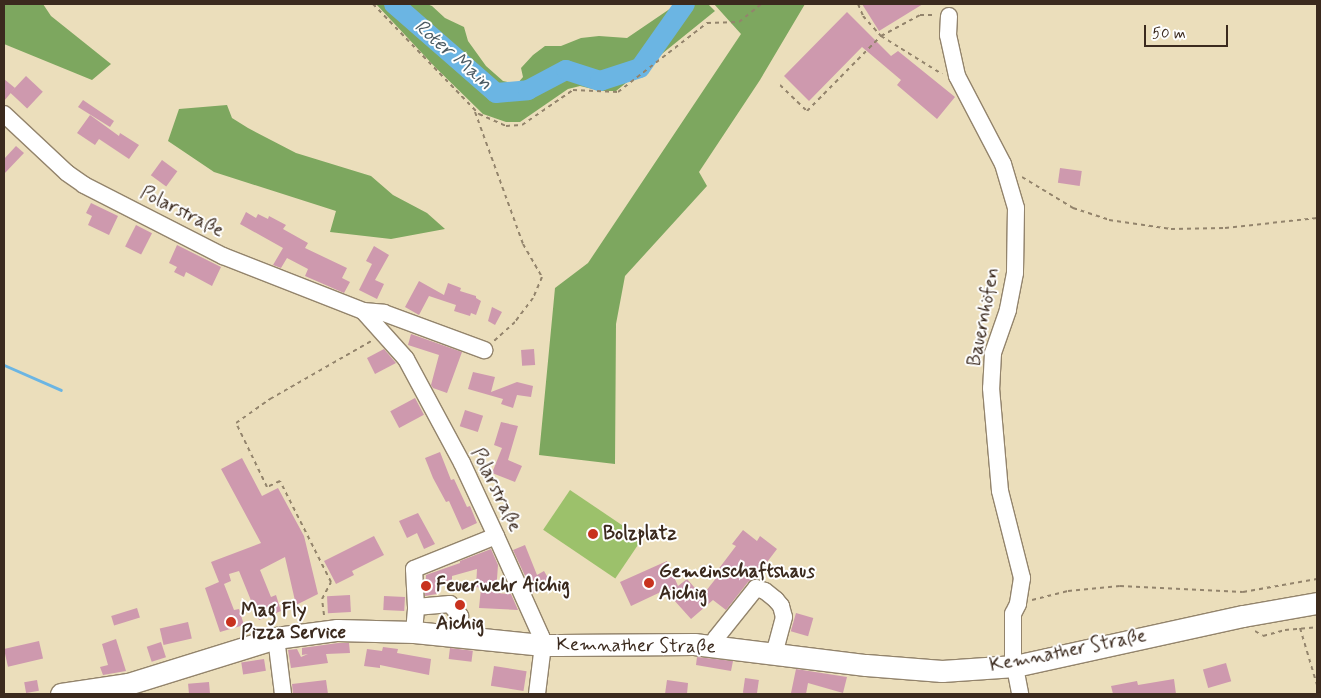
<!DOCTYPE html>
<meta charset="utf-8">
<style>
body{margin:0}
#map{position:relative;width:1321px;height:698px;overflow:hidden;background:#ebdebb;font-family:Mynerve,sans-serif}
div>[style]{position:absolute}
[style*='--x']{left:calc(var(--x)*1px);top:calc(var(--y)*1px);width:calc(var(--w)*1px);rotate:calc(var(--a)*1deg)}
.green>*{inset:0;background:#9cc16b;transform-origin:0 0}
.forest>*{inset:0;background:#7da75f}
.stream>*{height:3px;margin:-1.5px;padding:0 1.5px;transform-origin:1.5px;border-radius:1.5px;background:#6bb5e3}
.river>*{height:20px;margin:-10px;padding:0 10px;transform-origin:10px;border-radius:10px;background:#6bb5e3}
.building>*{inset:0;background:#ce99ae;transform-origin:0 0}
.path>*{height:2px;margin-top:-1px;transform-origin:0;background:repeating-linear-gradient(90deg,#93846c 0 4px,transparent 0 8px)}
.roads{filter:drop-shadow(1px 0 #93846c) drop-shadow(-1px 0 #93846c) drop-shadow(0 1px #93846c) drop-shadow(0 -1px #93846c)}
.minor>*{height:16px;margin:-8px;padding:0 8px;transform-origin:8px;border-radius:8px;background:#fff}
.major>*{height:21px;margin:-10.5px;padding:0 10.5px;transform-origin:10.5px;border-radius:10.5px;background:#fff}
.dots>*{width:14px;height:14px;translate:-50% -50%;box-sizing:border-box;border:2px solid #fff;border-radius:50%}
span{translate:-50% -50%;white-space:nowrap;text-align:center;line-height:1.15;-webkit-text-stroke:4px #fff;paint-order:stroke}
.street-label{font-size:19px;color:#3b2a1e}
.poi-label{font-size:19px;color:#3b2a1e;font-weight:700}
.left{translate:0 -50%;text-align:left}
.water-label{font-size:20px;color:#4c5b63;font-style:italic}
.frame{position:absolute;inset:0;border:5px solid #3b2a1e;pointer-events:none}
.scale{position:absolute;left:1144px;top:25px;width:84px;height:22px;box-sizing:border-box;border:2px solid #3b2a1e;border-top:0;padding-left:6px;font-size:15px;line-height:18px;white-space:nowrap;color:#3b2a1e;-webkit-text-stroke:4px #fff;paint-order:stroke}
</style>
<div id="map">
<div class="green">
<i style="left:570px;top:490px;width:87px;height:48px;rotate:34deg"></i>
</div>
<div class="forest">
<i style="clip-path:polygon(4px 4px,43px 4px,51px 16px,111px 64px,92px 80px,4px 44px)"></i>
<i style="clip-path:polygon(376px 4px,427px 4px,432px 6px,445px 18px,464px 27px,468px 41px,486px 66px,503px 81px,517px 84px,523px 77px,521px 68px,533px 55px,545px 46px,561px 46px,581px 38px,599px 36px,627px 38px,677px 4px,708px 4px,715px 11px,616px 91px,601px 91px,580px 86px,568px 89px,520px 122px,506px 122px,483px 114px,435px 67px)"></i>
<i style="clip-path:polygon(714px 4px,805px 4px,760px 80px,699px 172px,707px 186px,625px 276px,616px 324px,615px 464px,539px 455px,555px 288px,588px 263px,741px 34px)"></i>
<i style="clip-path:polygon(227px 105px,232px 118px,248px 128px,296px 153px,371px 176px,393px 195px,427px 213px,445px 229px,391px 239px,330px 232px,336px 211px,214px 172px,168px 141px,179px 109px)"></i>
</div>
<div class="stream">
<i style="--x:4;--y:365;--w:62;--a:23.7"></i>
</div>
<div class="river">
<i style="--x:394;--y:4;--w:135;--a:41.1"></i>
<i style="--x:496;--y:93;--w:32;--a:-5"></i>
<i style="--x:528;--y:90;--w:43;--a:-27.8"></i>
<i style="--x:566;--y:70;--w:36;--a:18"></i>
<i style="--x:600;--y:81;--w:42;--a:-18"></i>
<i style="--x:640;--y:68;--w:78;--a:-54.9"></i>
</div>
<div class="building">
<i style="clip-path:polygon(862px 4px,923px 4px,879px 31px)"></i>
<i style="clip-path:polygon(847px 12px,891px 56px,898px 51px,955px 97px,937px 119px,897px 85px,901px 80px,862px 47px,809px 101px,784px 76px)"></i>
<i style="left:26px;top:76px;width:23px;height:23px;rotate:43deg"></i>
<i style="clip-path:polygon(4px 79px,15px 88px,4px 101px)"></i>
<i style="clip-path:polygon(83px 100px,114px 121px,110px 127px,78px 107px)"></i>
<i style="clip-path:polygon(90px 115px,119px 136px,120px 133px,139px 145px,129px 159px,99px 139px,95px 145px,77px 133px)"></i>
<i style="clip-path:polygon(16px 146px,24px 153px,4px 174px,4px 159px)"></i>
<i style="left:162px;top:160px;width:19px;height:19px;rotate:36deg"></i>
<i style="left:1060px;top:168px;width:22px;height:15px;rotate:8deg"></i>
<i style="clip-path:polygon(91px 203px,118px 216px,109px 235px,88px 225px,92px 216px,86px 213px)"></i>
<i style="clip-path:polygon(246px 212px,256px 218px,258px 214px,268px 219px,269px 216px,286px 225px,283px 229px,308px 243px,305px 248px,347px 268px,342px 278px,350px 282px,344px 293px,305px 276px,308px 269px,287px 258px,281px 268px,273px 265px,283px 248px,240px 224px)"></i>
<i style="left:136px;top:225px;width:18px;height:24px;rotate:27deg"></i>
<i style="clip-path:polygon(177px 245px,221px 267px,212px 286px,186px 272px,184px 277px,174px 272px,177px 267px,169px 263px)"></i>
<i style="clip-path:polygon(374px 246px,389px 255px,375px 280px,384px 284px,377px 299px,359px 290px,372px 264px,366px 261px)"></i>
<i style="clip-path:polygon(419px 281px,444px 295px,448px 283px,461px 288px,460px 291px,476px 296px,476px 298px,481px 301px,476px 315px,471px 313px,470px 316px,454px 311px,456px 305px,429px 296px,419px 315px,405px 307px)"></i>
<i style="clip-path:polygon(492px 307px,502px 312px,495px 325px,488px 321px)"></i>
<i style="clip-path:polygon(411px 334px,462px 352px,447px 393px,433px 388px,431px 385px,439px 355px,408px 345px)"></i>
<i style="clip-path:polygon(384px 349px,396px 363px,375px 374px,367px 358px)"></i>
<i style="left:534px;top:349px;width:16px;height:13px;rotate:86deg"></i>
<i style="clip-path:polygon(473px 372px,495px 377px,491px 392px,517px 382px,533px 386px,531px 397px,517px 395px,513px 408px,501px 404px,503px 399px,468px 389px)"></i>
<i style="left:415px;top:398px;width:19px;height:28px;rotate:62deg"></i>
<i style="left:465px;top:410px;width:19px;height:17px;rotate:18deg"></i>
<i style="clip-path:polygon(501px 422px,518px 426px,508px 460px,522px 466px,515px 482px,492px 473px,502px 448px,494px 445px)"></i>
<i style="clip-path:polygon(440px 452px,451px 480px,454px 479px,467px 507px,470px 506px,477px 523px,462px 530px,449px 501px,446px 502px,433px 478px,425px 458px)"></i>
<i style="clip-path:polygon(242px 458px,262px 496px,278px 488px,304px 536px,318px 594px,296px 605px,285px 557px,260px 570px,271px 597px,276px 595px,281px 611px,259px 620px,239px 571px,229px 574px,231px 581px,224px 584px,234px 610px,239px 609px,244px 625px,220px 632px,205px 588px,219px 582px,211px 562px,261px 543px,221px 469px)"></i>
<i style="clip-path:polygon(418px 513px,435px 544px,424px 549px,417px 533px,407px 538px,399px 521px)"></i>
<i style="clip-path:polygon(743px 530px,757px 541px,760px 536px,777px 549px,755px 578px,748px 582px,726px 610px,713px 600px,691px 619px,665px 590px,631px 606px,620px 582px,667px 561px,678px 586px,687px 579px,702px 596px,717px 577px,714px 575px,736px 546px,732px 544px)"></i>
<i style="clip-path:polygon(374px 536px,384px 555px,352px 571px,354px 575px,336px 584px,324px 561px)"></i>
<i style="clip-path:polygon(525px 545px,537px 575px,544px 571px,551px 583px,533px 593px,513px 550px)"></i>
<i style="clip-path:polygon(491px 549px,498px 565px,496px 593px,511px 594px,518px 610px,479px 608px,481px 588px,476px 587px,477px 569px,452px 576px,452px 580px,435px 583px,437px 594px,425px 596px,426px 575px,460px 563px,460px 561px)"></i>
<i style="left:350px;top:595px;width:17px;height:23px;rotate:87deg"></i>
<i style="left:384px;top:596px;width:21px;height:14px;rotate:3deg"></i>
<i style="left:137px;top:608px;width:10px;height:27px;rotate:73deg"></i>
<i style="left:796px;top:613px;width:18px;height:19px;rotate:16deg"></i>
<i style="left:188px;top:622px;width:17px;height:29px;rotate:77deg"></i>
<i style="clip-path:polygon(116px 639px,126px 671px,103px 675px,100px 667px,108px 665px,102px 644px)"></i>
<i style="left:39px;top:641px;width:18px;height:36px;rotate:77deg"></i>
<i style="left:161px;top:642px;width:16px;height:15px;rotate:72deg"></i>
<i style="clip-path:polygon(338px 643px,349px 643px,350px 653px,326px 654px,328px 663px,291px 668px,288px 650px,297px 649px,301px 657px,308px 654px,302px 655px,302px 648px)"></i>
<i style="clip-path:polygon(383px 647px,398px 649px,397px 653px,431px 659px,429px 675px,380px 665px,380px 668px,364px 666px,367px 649px,382px 651px)"></i>
<i style="left:450px;top:648px;width:23px;height:11px;rotate:7deg"></i>
<i style="clip-path:polygon(697px 657px,733px 661px,731px 671px,696px 665px)"></i>
<i style="left:264px;top:659px;width:12px;height:23px;rotate:81deg"></i>
<i style="left:1226px;top:663px;width:19px;height:24px;rotate:74deg"></i>
<i style="left:494px;top:666px;width:33px;height:20px;rotate:9deg"></i>
<i style="clip-path:polygon(796px 669px,847px 677px,843px 693px,808px 683px,806px 694px,791px 693px)"></i>
<i style="left:745px;top:678px;width:14px;height:15px;rotate:8deg"></i>
<i style="clip-path:polygon(1174px 679px,1176px 694px,1113px 694px,1111px 686px,1137px 681px,1138px 685px)"></i>
<i style="left:37px;top:680px;width:11px;height:13px;rotate:80deg"></i>
<i style="clip-path:polygon(326px 680px,328px 694px,293px 694px,292px 684px)"></i>
<i style="clip-path:polygon(667px 680px,688px 683px,687px 694px,665px 694px)"></i>
<i style="left:209px;top:682px;width:12px;height:21px;rotate:85deg"></i>
</div>
<div class="path">
<i style="--x:373;--y:4;--w:153;--a:46.1"></i>
<i style="--x:479;--y:114;--w:30;--a:24"></i>
<i style="--x:506;--y:126;--w:16;--a:-4"></i>
<i style="--x:522;--y:125;--w:62;--a:-34.5"></i>
<i style="--x:573;--y:90;--w:45;--a:2.5"></i>
<i style="--x:618;--y:92;--w:113;--a:-37.8"></i>
<i style="--x:707;--y:23;--w:32;--a:-2"></i>
<i style="--x:739;--y:22;--w:28;--a:-39"></i>
<i style="--x:858;--y:4;--w:13;--a:67"></i>
<i style="--x:863;--y:16;--w:27;--a:48"></i>
<i style="--x:881;--y:36;--w:44;--a:-28.3"></i>
<i style="--x:920;--y:15;--w:16;--a:0"></i>
<i style="--x:780;--y:85;--w:37;--a:44"></i>
<i style="--x:807;--y:111;--w:105;--a:-45.4"></i>
<i style="--x:881;--y:36;--w:72;--a:31.9"></i>
<i style="--x:475;--y:112;--w:140;--a:70"></i>
<i style="--x:523;--y:244;--w:38;--a:60"></i>
<i style="--x:542;--y:277;--w:23;--a:113"></i>
<i style="--x:533;--y:298;--w:30;--a:127"></i>
<i style="--x:515;--y:322;--w:28;--a:138"></i>
<i style="--x:1022;--y:177;--w:60;--a:31.3"></i>
<i style="--x:1073;--y:208;--w:38;--a:18"></i>
<i style="--x:1109;--y:220;--w:63;--a:8.3"></i>
<i style="--x:1171;--y:229;--w:54;--a:-1.1"></i>
<i style="--x:1225;--y:228;--w:93;--a:-6.2"></i>
<i style="--x:1032;--y:600;--w:37;--a:-14"></i>
<i style="--x:1068;--y:591;--w:52;--a:-5.5"></i>
<i style="--x:1120;--y:586;--w:123;--a:2.8"></i>
<i style="--x:1243;--y:592;--w:75;--a:-10"></i>
<i style="--x:324;--y:615;--w:16;--a:-97"></i>
<i style="--x:322;--y:599;--w:19;--a:-62"></i>
<i style="--x:331;--y:582;--w:113;--a:-116.8"></i>
<i style="--x:280;--y:481;--w:14;--a:155"></i>
<i style="--x:267;--y:487;--w:71;--a:-115.8"></i>
<i style="--x:236;--y:423;--w:42;--a:-35.2"></i>
<i style="--x:270;--y:399;--w:119;--a:-29.8"></i>
<i style="--x:1300;--y:628;--w:59;--a:73.4"></i>
<i style="--x:1255;--y:631;--w:9;--a:32"></i>
<i style="--x:1263;--y:636;--w:23;--a:-15"></i>
<i style="--x:1285;--y:630;--w:32;--a:-5"></i>
</div>
<div class="roads">
<div class="minor">
<i style="--x:949;--y:16;--w:19;--a:93"></i>
<i style="--x:948;--y:35;--w:42;--a:77.6"></i>
<i style="--x:957;--y:76;--w:99;--a:62.4"></i>
<i style="--x:1003;--y:164;--w:46;--a:73.5"></i>
<i style="--x:1016;--y:208;--w:65;--a:90.9"></i>
<i style="--x:1015;--y:273;--w:38;--a:101"></i>
<i style="--x:1008;--y:310;--w:46;--a:109.2"></i>
<i style="--x:993;--y:353;--w:35;--a:93"></i>
<i style="--x:991;--y:388;--w:103;--a:85"></i>
<i style="--x:1000;--y:491;--w:90;--a:75.8"></i>
<i style="--x:1022;--y:578;--w:26;--a:99"></i>
<i style="--x:1018;--y:604;--w:11;--a:117"></i>
<i style="--x:1013;--y:614;--w:43;--a:90"></i>
<i style="--x:1013;--y:657;--w:38;--a:79"></i>
<i style="--x:4;--y:114;--w:86;--a:43.1"></i>
<i style="--x:67;--y:173;--w:21;--a:35"></i>
<i style="--x:84;--y:185;--w:156;--a:27.1"></i>
<i style="--x:223;--y:256;--w:150;--a:21.4"></i>
<i style="--x:363;--y:311;--w:64;--a:48.1"></i>
<i style="--x:406;--y:359;--w:118;--a:61.7"></i>
<i style="--x:462;--y:463;--w:81;--a:65"></i>
<i style="--x:496;--y:536;--w:110;--a:65.8"></i>
<i style="--x:541;--y:636;--w:9;--a:77"></i>
<i style="--x:543;--y:645;--w:49;--a:97"></i>
<i style="--x:363;--y:311;--w:21;--a:5"></i>
<i style="--x:384;--y:313;--w:107;--a:20.3"></i>
<i style="--x:416;--y:607;--w:38;--a:-93"></i>
<i style="--x:414;--y:569;--w:88;--a:-21.9"></i>
<i style="--x:414;--y:632;--w:25;--a:-85"></i>
<i style="--x:416;--y:607;--w:34;--a:-5"></i>
<i style="--x:450;--y:604;--w:16;--a:50"></i>
<i style="--x:460;--y:616;--w:20;--a:99"></i>
<i style="--x:276;--y:638;--w:56;--a:82.9"></i>
<i style="--x:714;--y:646;--w:8;--a:-76"></i>
<i style="--x:716;--y:638;--w:64;--a:-51.3"></i>
<i style="--x:756;--y:588;--w:9;--a:18"></i>
<i style="--x:765;--y:591;--w:14;--a:39"></i>
<i style="--x:776;--y:600;--w:8;--a:50"></i>
<i style="--x:781;--y:606;--w:11;--a:75"></i>
<i style="--x:784;--y:617;--w:30;--a:105"></i>
<i style="--x:776;--y:646;--w:8;--a:120"></i>
</div>
<div class="major">
<i style="--x:61;--y:694;--w:68;--a:-8.5"></i>
<i style="--x:128;--y:684;--w:155;--a:-17.3"></i>
<i style="--x:276;--y:638;--w:62;--a:-7.5"></i>
<i style="--x:337;--y:630;--w:77;--a:1.5"></i>
<i style="--x:414;--y:632;--w:130;--a:5.8"></i>
<i style="--x:543;--y:645;--w:151;--a:-0.4"></i>
<i style="--x:694;--y:644;--w:173;--a:7"></i>
<i style="--x:866;--y:665;--w:76;--a:4.5"></i>
<i style="--x:942;--y:671;--w:73;--a:-3.9"></i>
<i style="--x:1015;--y:666;--w:233;--a:-12.4"></i>
<i style="--x:1243;--y:616;--w:75;--a:-10"></i>
</div>
</div>
<div class="dots">
<i style="left:593px;top:534px;background:#c8321e"></i>
<i style="left:649px;top:583px;background:#c8321e"></i>
<i style="left:426px;top:586px;background:#c8321e"></i>
<i style="left:460px;top:605px;background:#c8321e"></i>
<i style="left:231px;top:622px;background:#c8321e"></i>
</div>
<div class="street-label">
<span style="left:182px;top:212px;rotate:27deg">Polarstraße</span>
<span style="left:984px;top:317px;rotate:-79deg">Bauernhöfen</span>
<span style="left:496px;top:490px;rotate:64deg">Polarstraße</span>
<span style="left:636px;top:646px;rotate:1deg">Kemnather Straße</span>
<span style="left:1068px;top:651px;rotate:-11deg">Kemnather Straße</span>
</div>
<div class="poi-label">
<span class="left" style="left:603px;top:534px">Bolzplatz</span>
<span class="left" style="left:659px;top:583px">Gemeinschaftshaus<br>Aichig</span>
<span class="left" style="left:436px;top:586px">Feuerwehr Aichig</span>
<span class="left" style="left:241px;top:622px">Mag Fly<br>Pizza Service</span>
<span style="left:460px;top:624px">Aichig</span>
</div>
<div class="water-label">
<span style="left:453px;top:55px;rotate:41deg">Roter Main</span>
</div>
<div class="frame"></div>
<div class="scale">50 m</div>
</div>
